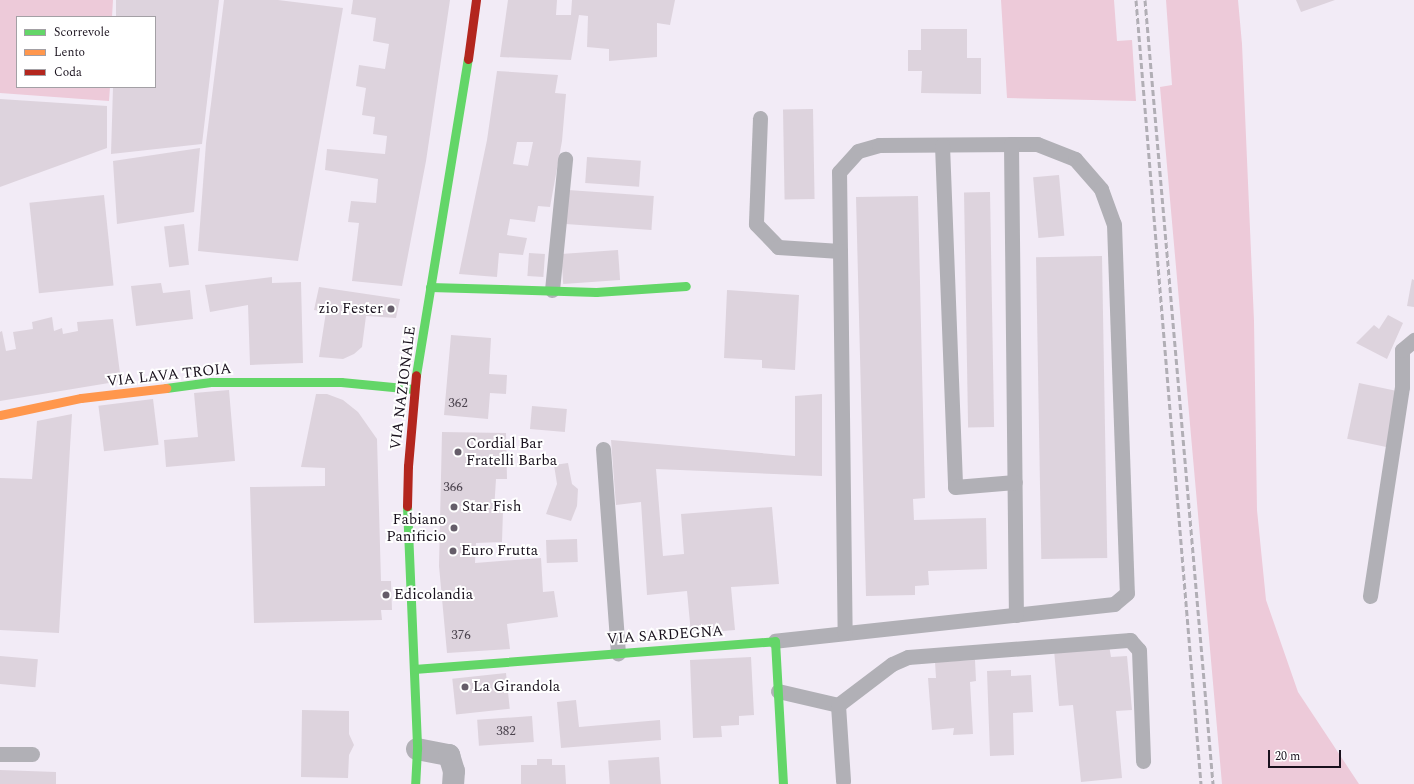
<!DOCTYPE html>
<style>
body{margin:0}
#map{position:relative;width:1414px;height:784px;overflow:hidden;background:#f2ebf6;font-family:Spectral,serif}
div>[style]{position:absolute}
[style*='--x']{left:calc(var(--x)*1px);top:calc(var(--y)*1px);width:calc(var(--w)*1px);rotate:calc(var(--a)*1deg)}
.green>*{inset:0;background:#edcad9}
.building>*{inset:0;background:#ddd3dd;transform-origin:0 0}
.lane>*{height:15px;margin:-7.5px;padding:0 7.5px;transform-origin:7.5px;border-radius:7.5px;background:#b1b0b6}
.street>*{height:22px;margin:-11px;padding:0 11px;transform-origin:11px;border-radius:11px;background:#b1b0b6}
.fast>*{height:9px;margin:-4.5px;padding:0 4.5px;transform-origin:4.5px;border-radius:4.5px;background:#63d668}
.slow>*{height:9px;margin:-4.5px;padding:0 4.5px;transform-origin:4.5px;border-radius:4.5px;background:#ff974d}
.jam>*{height:9px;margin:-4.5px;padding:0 4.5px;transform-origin:4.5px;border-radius:4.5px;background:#b3261e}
.rail>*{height:3px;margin-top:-1.5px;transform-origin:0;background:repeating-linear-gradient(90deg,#b1aeb5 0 6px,transparent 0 9px)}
.dots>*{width:11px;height:11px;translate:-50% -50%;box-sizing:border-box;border:2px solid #fff;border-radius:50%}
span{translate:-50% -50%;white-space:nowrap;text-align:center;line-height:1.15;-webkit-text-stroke:4px #fff;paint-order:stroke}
.number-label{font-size:13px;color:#4c444f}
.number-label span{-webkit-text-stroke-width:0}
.poi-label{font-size:15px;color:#19111d}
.right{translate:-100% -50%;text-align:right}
.left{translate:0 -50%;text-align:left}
.street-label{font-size:15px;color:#19111d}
.legend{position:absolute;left:16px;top:16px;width:140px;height:72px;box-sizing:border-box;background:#fff;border:1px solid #a3a0a5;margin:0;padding:5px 7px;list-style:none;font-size:12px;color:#19111d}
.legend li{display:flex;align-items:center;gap:8px;height:20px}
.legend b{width:20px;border:1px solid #a3a0a5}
.scale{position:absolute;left:1268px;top:750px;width:73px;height:18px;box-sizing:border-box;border:2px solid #19111d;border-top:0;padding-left:5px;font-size:12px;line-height:14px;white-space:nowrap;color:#19111d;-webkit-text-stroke:3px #fff;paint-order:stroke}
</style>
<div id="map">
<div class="green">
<i style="clip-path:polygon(0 0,113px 0,112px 17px,17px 17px,17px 87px,110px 87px,109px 101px,0 93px)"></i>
<i style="clip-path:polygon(1001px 0,1114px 0,1117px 41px,1132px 40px,1136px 101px,1007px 98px)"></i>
<i style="clip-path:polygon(1166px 0,1238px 0,1242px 44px,1254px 321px,1257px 510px,1266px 600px,1298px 692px,1359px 784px,1222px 784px,1160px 87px,1172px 85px)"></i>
</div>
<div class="building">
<i style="clip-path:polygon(116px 0,219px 0,202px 144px,111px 154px,113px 87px,155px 87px,155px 17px,116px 17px)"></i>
<i style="clip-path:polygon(224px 0,278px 0,343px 8px,298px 261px,198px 251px,206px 143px)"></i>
<i style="clip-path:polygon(353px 0,450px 0,426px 161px,402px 286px,352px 281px,359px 223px,348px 222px,351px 201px,376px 203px,378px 179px,325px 170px,327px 149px,385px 154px,387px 136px,373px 134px,375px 117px,362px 115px,366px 88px,356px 86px,359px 65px,385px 69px,389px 44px,373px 41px,376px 18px,351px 14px)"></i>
<i style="clip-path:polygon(508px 0,557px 0,556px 15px,571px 15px,572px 0,675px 0,670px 25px,657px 23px,657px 57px,609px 61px,609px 49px,587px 47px,588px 16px,579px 15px,571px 60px,500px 57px)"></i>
<i style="clip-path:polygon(1296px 0,1335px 0,1301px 12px)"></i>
<i style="clip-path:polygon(921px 29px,967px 29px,967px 58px,981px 58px,981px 94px,921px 93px,922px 71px,908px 71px,908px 50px,921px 50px)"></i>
<i style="clip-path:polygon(evenodd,497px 71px,558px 75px,555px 93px,566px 94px,562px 141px,550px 207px,538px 206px,535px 222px,510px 219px,507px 235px,527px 238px,523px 255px,499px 253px,497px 277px,459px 274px,487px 140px,497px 71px,517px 142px,533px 142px,528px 166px,513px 164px,517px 142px)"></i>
<i style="clip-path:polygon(0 99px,107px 106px,107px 148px,0 187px)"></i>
<i style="left:813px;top:109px;width:90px;height:30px;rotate:89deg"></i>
<i style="clip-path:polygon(200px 148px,194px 212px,117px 224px,113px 161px)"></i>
<i style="left:587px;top:157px;width:54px;height:26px;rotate:4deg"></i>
<i style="left:1059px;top:175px;width:61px;height:26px;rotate:85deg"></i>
<i style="left:568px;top:190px;width:86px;height:34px;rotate:4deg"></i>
<i style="left:990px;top:192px;width:235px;height:26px;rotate:89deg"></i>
<i style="left:104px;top:195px;width:91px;height:75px;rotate:84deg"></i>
<i style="clip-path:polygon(918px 196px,925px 498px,913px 499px,914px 520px,986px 518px,987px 569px,928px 571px,929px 585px,915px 586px,915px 595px,866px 596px,856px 197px)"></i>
<i style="left:184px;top:224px;width:41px;height:20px;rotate:83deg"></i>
<i style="left:618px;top:250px;width:30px;height:57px;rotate:86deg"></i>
<i style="left:529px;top:253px;width:16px;height:23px;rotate:4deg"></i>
<i style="left:1102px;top:256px;width:302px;height:66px;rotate:89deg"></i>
<i style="clip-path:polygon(272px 277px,272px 283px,301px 282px,303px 363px,250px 365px,248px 305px,210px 312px,205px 285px)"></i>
<i style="clip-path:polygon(1412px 279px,1414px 280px,1414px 307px,1407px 306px)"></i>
<i style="clip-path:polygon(161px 283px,163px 293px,190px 290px,193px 319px,136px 326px,131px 286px)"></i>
<i style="clip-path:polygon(319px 287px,400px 299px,396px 318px,366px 316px,362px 347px,354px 354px,343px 359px,319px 357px,326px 312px,314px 310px)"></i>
<i style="clip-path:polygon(727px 290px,799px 295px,795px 370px,762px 368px,762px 360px,724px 358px)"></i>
<i style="clip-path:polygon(1388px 315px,1403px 323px,1387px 359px,1356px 343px,1374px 325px,1379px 329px)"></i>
<i style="clip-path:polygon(52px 317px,54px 331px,62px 328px,63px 334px,78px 331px,77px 322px,113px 319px,121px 381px,0 401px,0 332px,2px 331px,6px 351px,16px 349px,13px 332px,33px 329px,32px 322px)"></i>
<i style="clip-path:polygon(451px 335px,491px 338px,489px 374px,507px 375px,506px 394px,490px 393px,488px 419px,444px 415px)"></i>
<i style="left:1359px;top:383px;width:40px;height:57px;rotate:12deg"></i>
<i style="clip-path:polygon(229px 390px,235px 461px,166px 467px,164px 440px,198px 437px,194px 393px)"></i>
<i style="clip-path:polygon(316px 394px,327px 394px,343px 400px,358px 412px,377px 439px,381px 581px,391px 581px,392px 610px,381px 610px,382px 620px,254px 623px,250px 487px,325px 486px,325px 468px,301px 467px)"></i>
<i style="clip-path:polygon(822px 394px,822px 476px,656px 469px,663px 556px,684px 554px,681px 514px,772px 507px,779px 584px,731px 587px,735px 630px,691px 634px,687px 591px,647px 595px,641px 502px,616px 505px,611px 440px,795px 456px,795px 396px)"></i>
<i style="left:153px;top:399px;width:46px;height:55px;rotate:83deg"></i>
<i style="left:532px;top:406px;width:35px;height:23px;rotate:5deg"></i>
<i style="clip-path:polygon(72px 414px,59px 633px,0 630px,0 478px,32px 479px,37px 421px)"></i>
<i style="clip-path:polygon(442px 432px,506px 433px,507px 479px,496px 479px,494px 511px,503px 510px,502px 542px,476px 543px,475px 563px,541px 558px,543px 592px,554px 591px,558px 617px,507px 624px,510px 649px,447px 653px,439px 566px)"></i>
<i style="clip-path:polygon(568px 463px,572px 484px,578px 489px,577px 506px,571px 521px,546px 514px,557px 484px,554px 465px)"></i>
<i style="left:577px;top:539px;width:23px;height:31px;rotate:88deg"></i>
<i style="clip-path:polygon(1109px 645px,1111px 657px,1127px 656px,1132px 710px,1116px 711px,1122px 778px,1081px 782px,1073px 705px,1059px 706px,1054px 650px)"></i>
<i style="left:0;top:656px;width:38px;height:28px;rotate:5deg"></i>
<i style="clip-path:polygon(751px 657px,754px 715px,739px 716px,739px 725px,721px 726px,722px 737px,693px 738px,690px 660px)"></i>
<i style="clip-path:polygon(975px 660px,976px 681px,970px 682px,973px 734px,953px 735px,954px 728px,932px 730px,928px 678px,936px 678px,935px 662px)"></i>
<i style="clip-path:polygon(1011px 670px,1011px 676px,1031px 675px,1033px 712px,1013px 713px,1014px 755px,990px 756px,987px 671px)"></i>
<i style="left:506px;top:673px;width:36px;height:54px;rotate:84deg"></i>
<i style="clip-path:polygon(576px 700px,579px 727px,660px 720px,661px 740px,561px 748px,557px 702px)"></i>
<i style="clip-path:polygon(302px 710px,349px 711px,349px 734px,354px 745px,349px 755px,348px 778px,301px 777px)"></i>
<i style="left:532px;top:716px;width:26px;height:55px;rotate:86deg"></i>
<i style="left:659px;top:757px;width:27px;height:51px;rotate:86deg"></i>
<i style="clip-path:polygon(537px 759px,552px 759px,552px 765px,565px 765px,566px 784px,521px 784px,521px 765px,537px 765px)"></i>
<i style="clip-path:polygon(0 770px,56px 772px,56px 784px,0 784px)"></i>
</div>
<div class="lane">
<i style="--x:760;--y:118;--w:106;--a:92.2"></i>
<i style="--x:756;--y:224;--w:32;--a:46"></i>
<i style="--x:778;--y:247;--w:62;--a:3.7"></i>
<i style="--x:840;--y:251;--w:79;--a:-90.7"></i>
<i style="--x:839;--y:172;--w:28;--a:-48"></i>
<i style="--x:858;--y:151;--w:22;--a:-16"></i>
<i style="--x:879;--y:145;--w:158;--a:-0.4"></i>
<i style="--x:1037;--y:144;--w:41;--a:21.5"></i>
<i style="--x:1075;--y:159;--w:40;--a:49"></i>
<i style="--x:1101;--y:189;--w:37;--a:70"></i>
<i style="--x:1114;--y:224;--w:369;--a:88"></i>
<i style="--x:1127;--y:593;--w:17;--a:140"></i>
<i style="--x:1114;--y:604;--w:341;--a:173.8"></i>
<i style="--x:1011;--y:144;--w:471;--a:89.4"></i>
<i style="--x:942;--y:145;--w:342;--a:87.8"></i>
<i style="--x:955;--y:487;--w:60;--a:-4.8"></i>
<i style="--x:840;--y:251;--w:382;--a:89.3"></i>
<i style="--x:552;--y:290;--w:132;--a:-84.3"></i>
<i style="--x:603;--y:449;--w:205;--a:85.8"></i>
<i style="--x:1370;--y:596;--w:211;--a:-81.3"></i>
<i style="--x:1402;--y:387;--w:37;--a:-90"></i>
<i style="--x:1402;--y:350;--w:16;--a:-40"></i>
<i style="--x:778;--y:691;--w:62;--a:13.1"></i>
<i style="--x:838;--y:705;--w:76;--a:86.2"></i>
<i style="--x:838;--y:705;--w:68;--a:-37.2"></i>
<i style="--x:892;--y:664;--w:17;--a:-24"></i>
<i style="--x:908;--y:657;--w:223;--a:-4.4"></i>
<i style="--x:1130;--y:640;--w:13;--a:48"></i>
<i style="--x:1139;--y:650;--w:111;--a:87.9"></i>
<i style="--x:0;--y:754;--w:32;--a:0"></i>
</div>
<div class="street">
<i style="--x:417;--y:749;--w:33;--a:11"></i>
<i style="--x:449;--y:755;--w:17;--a:73"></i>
<i style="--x:454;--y:771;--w:13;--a:94"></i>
</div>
<div class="fast">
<i style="--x:430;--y:287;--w:166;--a:1.7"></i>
<i style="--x:596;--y:292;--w:90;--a:-3.8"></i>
<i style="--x:416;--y:375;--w:320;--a:-80.7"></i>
<i style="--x:166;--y:388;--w:45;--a:-7.6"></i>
<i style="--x:211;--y:382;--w:130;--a:0"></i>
<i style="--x:341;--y:382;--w:73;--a:5.5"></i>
<i style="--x:407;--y:506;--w:243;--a:87.6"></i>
<i style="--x:417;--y:749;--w:35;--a:93"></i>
<i style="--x:414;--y:669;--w:362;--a:-4.4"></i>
<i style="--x:775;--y:641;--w:143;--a:86.8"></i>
</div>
<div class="slow">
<i style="--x:0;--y:415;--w:83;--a:-11.9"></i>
<i style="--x:81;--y:398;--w:86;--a:-6.7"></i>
</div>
<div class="jam">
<i style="--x:468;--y:59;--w:60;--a:-82.3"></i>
<i style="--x:407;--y:506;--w:40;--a:-88.6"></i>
<i style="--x:408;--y:466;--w:91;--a:-85"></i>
</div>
<div class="rail">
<i style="--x:1136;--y:0;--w:787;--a:85.26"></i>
<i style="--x:1145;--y:0;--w:787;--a:85.04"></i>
</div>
<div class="dots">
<i style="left:391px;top:309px;background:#655d69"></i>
<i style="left:458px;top:452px;background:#655d69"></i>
<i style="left:454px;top:507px;background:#655d69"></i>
<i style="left:454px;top:528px;background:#655d69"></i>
<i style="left:453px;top:551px;background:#655d69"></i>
<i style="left:386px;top:595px;background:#655d69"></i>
<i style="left:465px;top:687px;background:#655d69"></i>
</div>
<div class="number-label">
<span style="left:458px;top:403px">362</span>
<span style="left:453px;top:487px">366</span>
<span style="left:461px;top:635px">376</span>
<span style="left:506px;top:731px">382</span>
</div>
<div class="poi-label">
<span class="right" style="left:383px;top:309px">zio Fester</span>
<span class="left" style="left:466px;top:452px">Cordial Bar<br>Fratelli Barba</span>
<span class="left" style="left:462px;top:507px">Star Fish</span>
<span class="right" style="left:446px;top:528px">Fabiano<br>Panificio</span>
<span class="left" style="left:461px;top:551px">Euro Frutta</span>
<span class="left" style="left:394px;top:595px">Edicolandia</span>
<span class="left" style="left:473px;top:687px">La Girandola</span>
</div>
<div class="street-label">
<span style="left:169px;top:375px;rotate:-6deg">VIA LAVA TROIA</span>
<span style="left:403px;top:388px;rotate:-83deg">VIA NAZIONALE</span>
<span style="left:665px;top:635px;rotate:-4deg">VIA SARDEGNA</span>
</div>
<ul class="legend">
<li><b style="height:5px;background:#63d668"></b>Scorrevole</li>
<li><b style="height:5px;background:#ff974d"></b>Lento</li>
<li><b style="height:5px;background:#b3261e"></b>Coda</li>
</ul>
<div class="scale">20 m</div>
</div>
